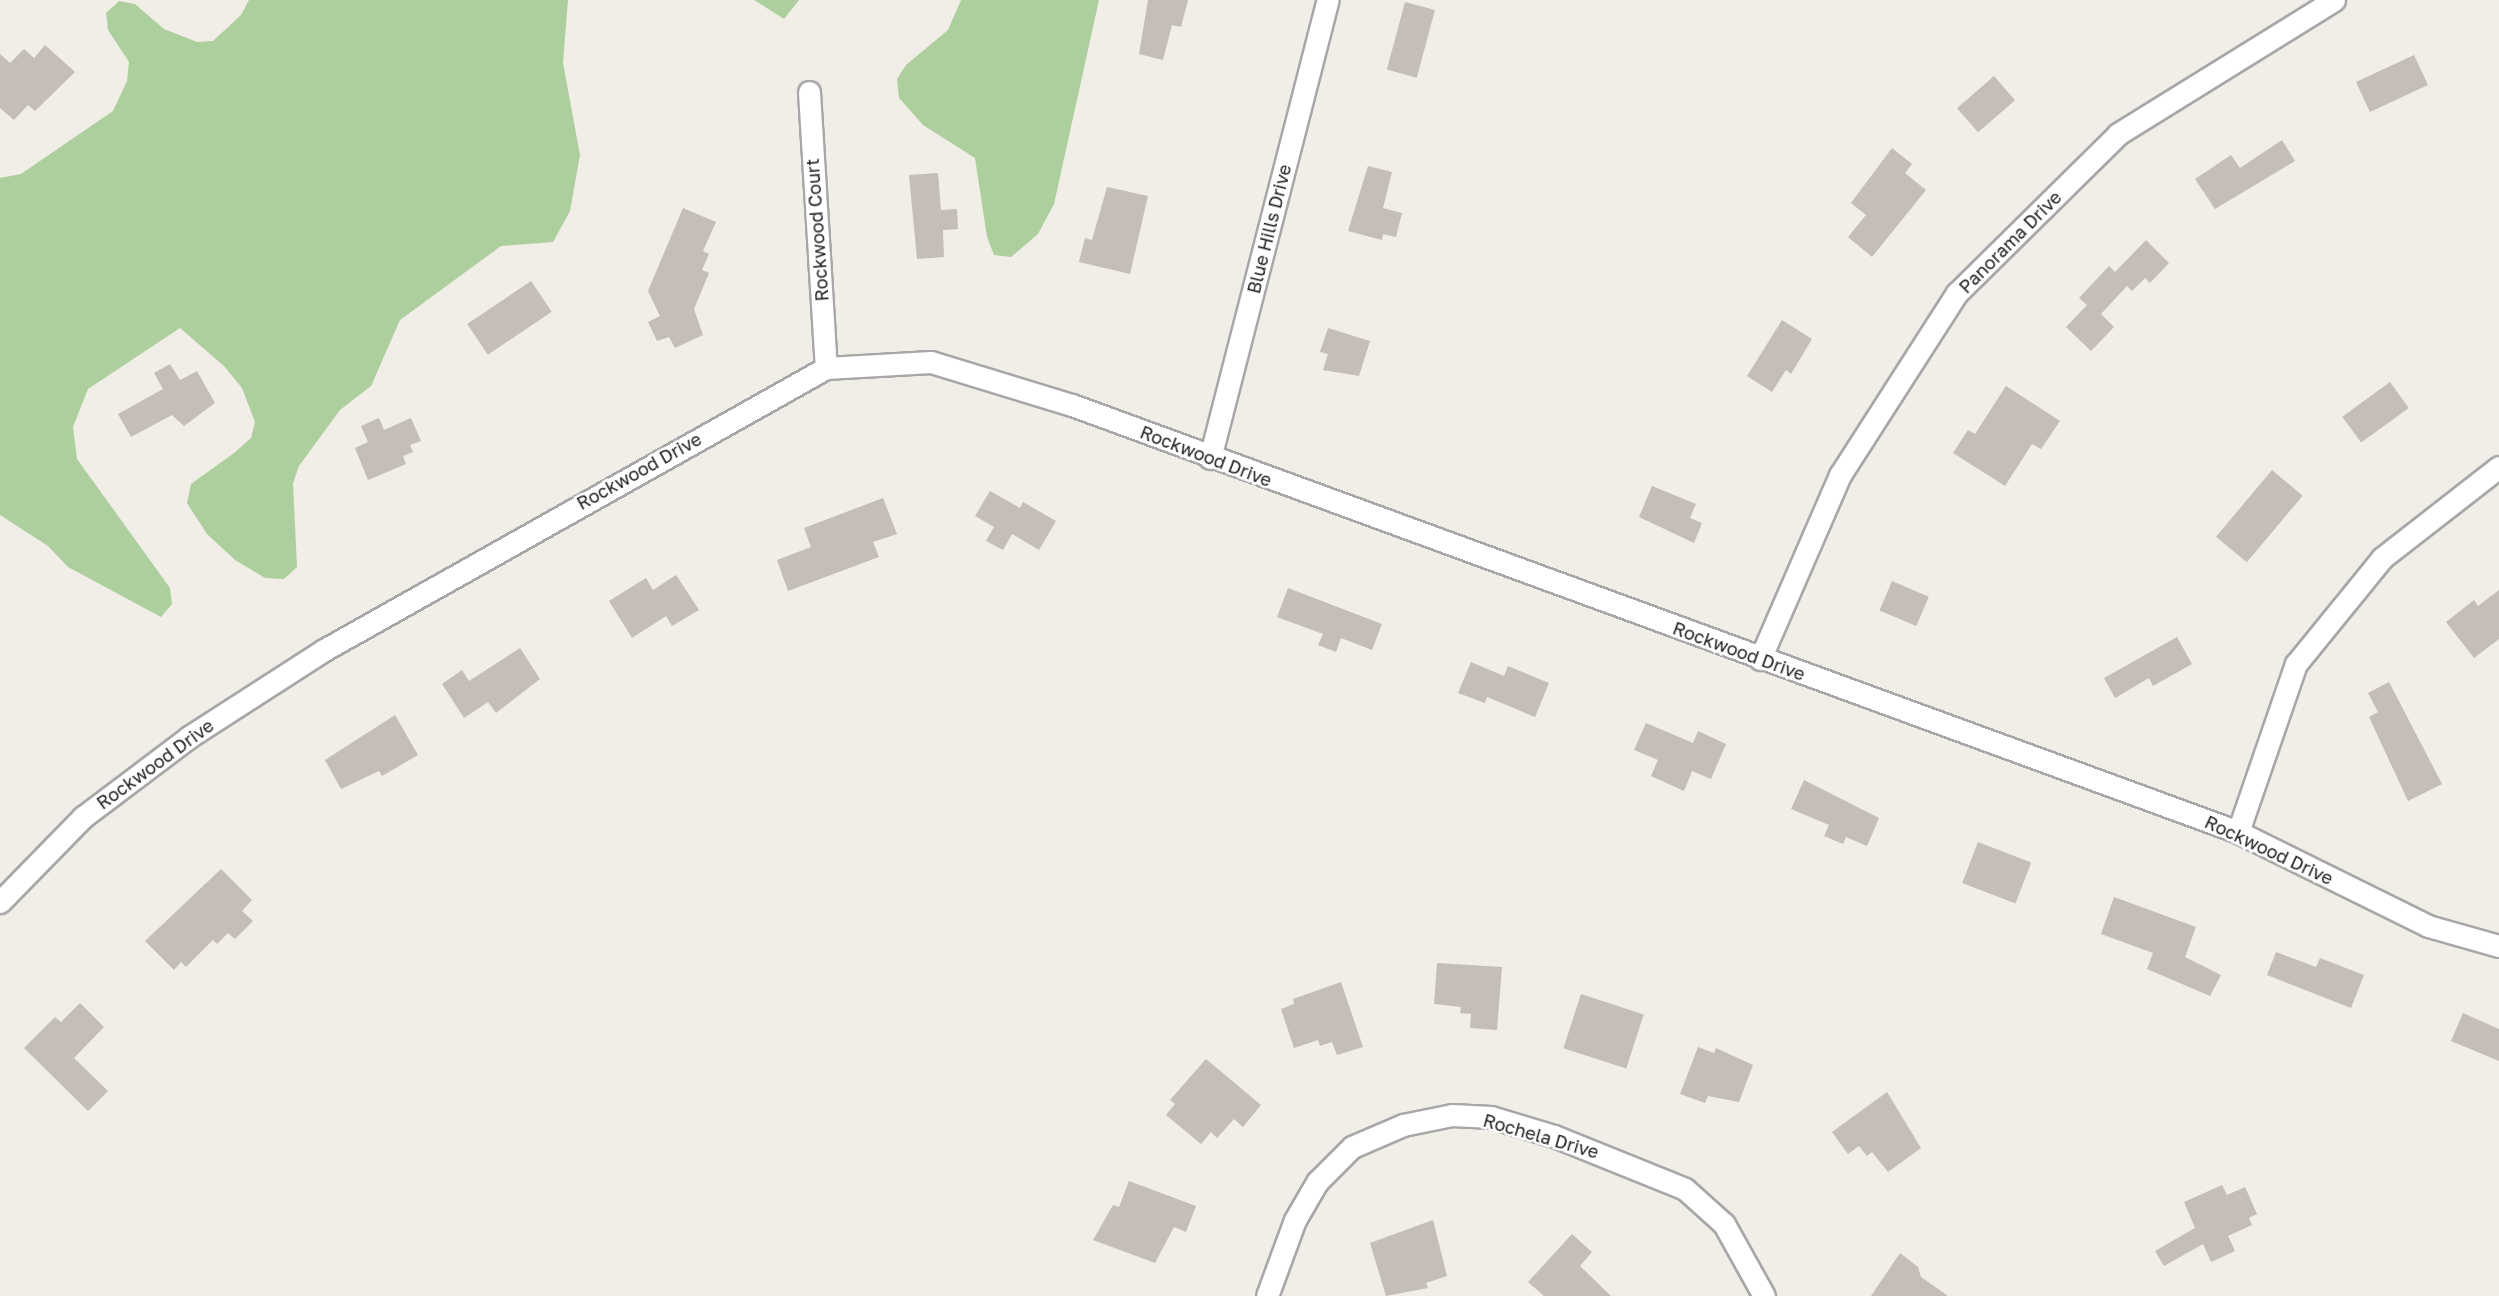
<!DOCTYPE html>
<style>
body{margin:0}
#map{position:relative;width:2499px;height:1296px;overflow:hidden;background:#f1ede7;font-family:"Golos Text",sans-serif}
div>[style]{position:absolute}
[style*='--x']{left:calc(var(--x)*1px);top:calc(var(--y)*1px);width:calc(var(--w)*1px);rotate:calc(var(--a)*1deg)}
.forest>*{inset:0;background:#adcf9d}
.building>*{inset:0;background:#c5bdb7;transform-origin:0 0}
.roads{filter:drop-shadow(2px 0 #a7a7a7) drop-shadow(-2px 0 #a7a7a7) drop-shadow(0 2px #a7a7a7) drop-shadow(0 -2px #a7a7a7)}
.street>*{height:21px;margin:-10.5px;padding:0 10.5px;transform-origin:10.5px;border-radius:10.5px;background:#fff}
span{translate:-50% -50%;white-space:nowrap;text-align:center;line-height:1.15;-webkit-text-stroke:5px #fff;paint-order:stroke}
.street-label{font-size:18px;color:#202020}
</style>
<div id="map">
<div class="forest">
<i style="clip-path:polygon(249px 0,568px 0,563px 63px,580px 155px,570px 211px,553px 242px,501px 246px,400px 320px,371px 386px,340px 410px,299px 466px,293px 483px,297px 567px,284px 579px,265px 578px,235px 560px,207px 534px,187px 503px,191px 484px,234px 453px,251px 438px,255px 422px,242px 388px,224px 366px,180px 328px,88px 389px,73px 427px,77px 459px,170px 588px,172px 604px,161px 617px,68px 567px,48px 546px,0 515px,0 178px,21px 174px,113px 111px,127px 81px,129px 62px,108px 30px,106px 13px,119px 1px,135px 4px,164px 29px,197px 42px,213px 41px,241px 15px)"></i>
<i style="clip-path:polygon(754px 0,799px 0,784px 19px)"></i>
<i style="clip-path:polygon(961px 0,1099px 0,1054px 204px,1038px 234px,1011px 257px,994px 255px,987px 237px,975px 158px,923px 125px,899px 98px,897px 79px,906px 65px,948px 30px)"></i>
</div>
<div class="building">
<i style="clip-path:polygon(1148px 0,1188px 0,1181px 27px,1172px 25px,1163px 60px,1139px 54px)"></i>
<i style="left:1405px;top:2px;width:31px;height:70px;rotate:15deg"></i>
<i style="clip-path:polygon(45px 45px,75px 72px,35px 111px,28px 105px,14px 120px,0 108px,0 54px,10px 63px,24px 49px,34px 58px)"></i>
<i style="left:2414px;top:55px;width:33px;height:64px;rotate:65deg"></i>
<i style="left:1994px;top:76px;width:32px;height:49px;rotate:49deg"></i>
<i style="clip-path:polygon(2282px 140px,2295px 161px,2215px 209px,2195px 179px,2231px 155px,2240px 168px)"></i>
<i style="clip-path:polygon(1892px 148px,1912px 164px,1905px 173px,1926px 190px,1872px 257px,1848px 237px,1866px 215px,1851px 203px)"></i>
<i style="clip-path:polygon(1368px 166px,1392px 172px,1383px 208px,1402px 213px,1396px 237px,1383px 234px,1382px 240px,1348px 231px)"></i>
<i style="clip-path:polygon(938px 173px,941px 210px,957px 209px,958px 229px,943px 230px,944px 257px,917px 259px,909px 175px)"></i>
<i style="clip-path:polygon(1107px 187px,1148px 196px,1130px 274px,1079px 262px,1085px 238px,1092px 240px)"></i>
<i style="clip-path:polygon(683px 208px,716px 222px,703px 251px,709px 254px,702px 270px,709px 273px,694px 309px,703px 335px,675px 348px,669px 337px,657px 341px,648px 322px,660px 316px,648px 291px)"></i>
<i style="clip-path:polygon(2146px 240px,2169px 263px,2150px 283px,2145px 278px,2132px 291px,2127px 286px,2101px 314px,2114px 327px,2091px 351px,2066px 327px,2087px 305px,2079px 298px,2109px 266px,2115px 272px)"></i>
<i style="left:531px;top:281px;width:37px;height:77px;rotate:56deg"></i>
<i style="clip-path:polygon(1782px 320px,1812px 339px,1791px 374px,1786px 370px,1772px 392px,1747px 376px)"></i>
<i style="clip-path:polygon(1328px 328px,1370px 341px,1359px 376px,1323px 370px,1328px 354px,1320px 352px)"></i>
<i style="clip-path:polygon(170px 364px,180px 380px,197px 371px,215px 403px,184px 426px,172px 415px,131px 437px,118px 414px,163px 389px,154px 373px)"></i>
<i style="left:2390px;top:382px;width:32px;height:59px;rotate:54deg"></i>
<i style="clip-path:polygon(2006px 386px,2060px 421px,2041px 449px,2032px 444px,2005px 486px,1953px 453px,1968px 430px,1975px 434px)"></i>
<i style="clip-path:polygon(379px 418px,384px 430px,411px 418px,421px 441px,410px 445px,413px 452px,403px 456px,406px 464px,368px 480px,355px 448px,368px 442px,361px 426px)"></i>
<i style="left:2272px;top:470px;width:40px;height:87px;rotate:40deg"></i>
<i style="clip-path:polygon(1652px 486px,1696px 504px,1690px 518px,1702px 523px,1694px 543px,1639px 517px)"></i>
<i style="clip-path:polygon(990px 491px,1020px 508px,1023px 502px,1056px 521px,1039px 550px,1012px 534px,1003px 550px,986px 541px,994px 527px,975px 516px)"></i>
<i style="clip-path:polygon(883px 498px,897px 534px,873px 542px,879px 557px,788px 591px,777px 560px,811px 547px,804px 528px)"></i>
<i style="clip-path:polygon(676px 575px,699px 610px,672px 626px,666px 616px,632px 638px,609px 601px,646px 578px,653px 590px)"></i>
<i style="left:1892px;top:581px;width:40px;height:32px;rotate:23deg"></i>
<i style="clip-path:polygon(1288px 588px,1382px 624px,1372px 650px,1341px 638px,1336px 652px,1318px 645px,1323px 634px,1277px 617px)"></i>
<i style="clip-path:polygon(2499px 590px,2499px 639px,2474px 658px,2446px 622px,2474px 600px,2478px 606px)"></i>
<i style="clip-path:polygon(2177px 637px,2192px 664px,2153px 686px,2149px 678px,2115px 698px,2104px 678px)"></i>
<i style="clip-path:polygon(520px 648px,540px 679px,496px 713px,488px 702px,464px 718px,442px 684px,462px 670px,469px 681px)"></i>
<i style="clip-path:polygon(1471px 662px,1504px 676px,1508px 666px,1549px 683px,1535px 717px,1487px 697px,1485px 703px,1458px 693px)"></i>
<i style="clip-path:polygon(2389px 682px,2442px 784px,2408px 801px,2369px 717px,2378px 712px,2368px 693px)"></i>
<i style="clip-path:polygon(395px 715px,418px 755px,382px 776px,379px 771px,341px 789px,325px 760px)"></i>
<i style="clip-path:polygon(1646px 723px,1693px 743px,1698px 731px,1726px 744px,1711px 779px,1692px 771px,1684px 791px,1651px 776px,1658px 760px,1634px 750px)"></i>
<i style="clip-path:polygon(1804px 780px,1879px 818px,1867px 846px,1846px 837px,1843px 844px,1824px 836px,1829px 825px,1791px 809px)"></i>
<i style="left:1978px;top:842px;width:57px;height:44px;rotate:21deg"></i>
<i style="clip-path:polygon(221px 869px,252px 900px,242px 911px,253px 921px,235px 939px,228px 933px,217px 944px,213px 940px,186px 967px,181px 962px,174px 970px,145px 941px)"></i>
<i style="clip-path:polygon(2114px 897px,2196px 927px,2185px 957px,2221px 975px,2210px 996px,2147px 969px,2153px 953px,2101px 934px)"></i>
<i style="clip-path:polygon(2276px 952px,2316px 967px,2320px 958px,2364px 975px,2351px 1008px,2267px 975px)"></i>
<i style="clip-path:polygon(1437px 963px,1502px 967px,1497px 1030px,1470px 1028px,1471px 1014px,1460px 1013px,1461px 1007px,1434px 1004px)"></i>
<i style="clip-path:polygon(1341px 982px,1363px 1047px,1337px 1055px,1332px 1042px,1320px 1046px,1318px 1040px,1294px 1048px,1281px 1009px,1294px 1004px,1293px 999px)"></i>
<i style="left:1581px;top:994px;width:66px;height:57px;rotate:18deg"></i>
<i style="clip-path:polygon(80px 1003px,104px 1027px,74px 1058px,108px 1091px,88px 1111px,24px 1048px,55px 1017px,61px 1022px)"></i>
<i style="clip-path:polygon(2463px 1013px,2499px 1029px,2499px 1061px,2451px 1041px)"></i>
<i style="clip-path:polygon(1698px 1047px,1714px 1053px,1716px 1048px,1753px 1065px,1739px 1102px,1708px 1096px,1705px 1103px,1680px 1094px)"></i>
<i style="clip-path:polygon(1206px 1059px,1261px 1105px,1243px 1127px,1234px 1119px,1217px 1138px,1211px 1132px,1201px 1144px,1166px 1115px,1175px 1104px,1170px 1100px)"></i>
<i style="clip-path:polygon(1887px 1092px,1921px 1148px,1888px 1172px,1872px 1152px,1867px 1156px,1859px 1146px,1848px 1154px,1832px 1132px)"></i>
<i style="clip-path:polygon(1129px 1181px,1196px 1206px,1186px 1232px,1174px 1227px,1155px 1263px,1093px 1240px,1113px 1205px,1119px 1207px)"></i>
<i style="clip-path:polygon(2222px 1185px,2227px 1195px,2245px 1187px,2257px 1214px,2249px 1218px,2252px 1225px,2228px 1236px,2235px 1251px,2211px 1262px,2203px 1244px,2164px 1266px,2155px 1251px,2195px 1228px,2184px 1202px)"></i>
<i style="clip-path:polygon(1433px 1220px,1447px 1276px,1426px 1283px,1428px 1288px,1386px 1296px,1370px 1243px)"></i>
<i style="clip-path:polygon(1572px 1234px,1592px 1252px,1580px 1266px,1611px 1296px,1544px 1296px,1528px 1282px)"></i>
<i style="clip-path:polygon(1900px 1253px,1918px 1267px,1921px 1277px,1948px 1296px,1871px 1296px)"></i>
</div>
<div class="roads">
<div class="street">
<i style="--x:809;--y:92;--w:277;--a:86.5"></i>
<i style="--x:1210;--y:458;--w:473;--a:-75.6"></i>
<i style="--x:1760;--y:659;--w:201;--a:-66.5"></i>
<i style="--x:1840;--y:475;--w:216;--a:-57.3"></i>
<i style="--x:1957;--y:293;--w:226;--a:-44.6"></i>
<i style="--x:2118;--y:134;--w:254;--a:-31.8"></i>
<i style="--x:2238;--y:832;--w:178;--a:-71"></i>
<i style="--x:2296;--y:664;--w:136;--a:-50.9"></i>
<i style="--x:2382;--y:558;--w:148;--a:-37.9"></i>
<i style="--x:0;--y:902;--w:119;--a:-45.7"></i>
<i style="--x:83;--y:817;--w:133;--a:-37"></i>
<i style="--x:189;--y:737;--w:161;--a:-32.8"></i>
<i style="--x:324;--y:650;--w:576;--a:-29.33"></i>
<i style="--x:826;--y:368;--w:105;--a:-3.3"></i>
<i style="--x:931;--y:362;--w:147;--a:17"></i>
<i style="--x:1072;--y:405;--w:1242;--a:20.11"></i>
<i style="--x:2238;--y:832;--w:212;--a:26.3"></i>
<i style="--x:2428;--y:926;--w:74;--a:15.7"></i>
<i style="--x:1267;--y:1296;--w:81;--a:-69.8"></i>
<i style="--x:1295;--y:1220;--w:44;--a:-59.9"></i>
<i style="--x:1317;--y:1182;--w:49;--a:-45"></i>
<i style="--x:1352;--y:1147;--w:56;--a:-23.3"></i>
<i style="--x:1403;--y:1125;--w:50;--a:-11.5"></i>
<i style="--x:1452;--y:1115;--w:39;--a:3"></i>
<i style="--x:1491;--y:1117;--w:66;--a:16.8"></i>
<i style="--x:1554;--y:1136;--w:141;--a:22"></i>
<i style="--x:1685;--y:1189;--w:52;--a:41.9"></i>
<i style="--x:1724;--y:1224;--w:82;--a:60.9"></i>
</div>
</div>
<div class="street-label">
<span style="left:1269px;top:229px;rotate:-76deg">Blue Hills Drive</span>
<span style="left:817px;top:230px;rotate:-94deg">Rockwood Court</span>
<span style="left:2010px;top:242px;rotate:-45deg">Panorama Drive</span>
<span style="left:1206px;top:456px;rotate:21deg">Rockwood Drive</span>
<span style="left:639px;top:471px;rotate:-29deg">Rockwood Drive</span>
<span style="left:1739px;top:651px;rotate:20deg">Rockwood Drive</span>
<span style="left:155px;top:764px;rotate:-36deg">Rockwood Drive</span>
<span style="left:2269px;top:850px;rotate:25deg">Rockwood Drive</span>
<span style="left:1541px;top:1136px;rotate:16deg">Rochela Drive</span>
</div>
</div>
